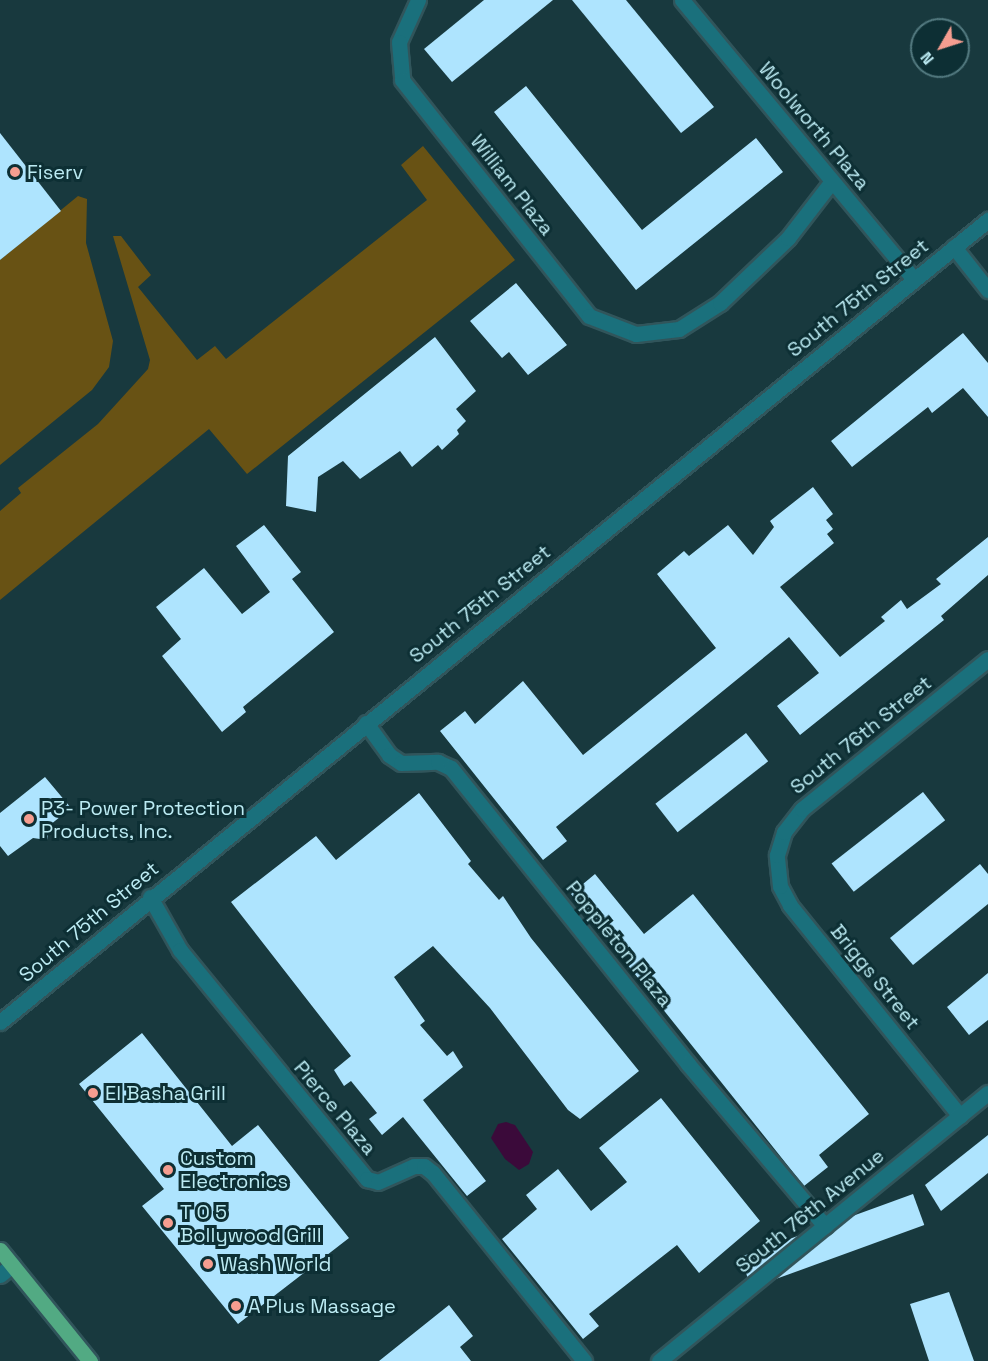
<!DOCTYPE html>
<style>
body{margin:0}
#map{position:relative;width:988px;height:1361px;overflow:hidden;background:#18393e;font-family:"Space Grotesk",sans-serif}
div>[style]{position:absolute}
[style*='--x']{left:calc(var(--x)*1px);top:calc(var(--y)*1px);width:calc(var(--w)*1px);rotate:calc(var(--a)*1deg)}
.green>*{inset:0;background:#685214}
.water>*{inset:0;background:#3b0a3a}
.building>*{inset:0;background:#aee4fe;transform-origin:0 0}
.roads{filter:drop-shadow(2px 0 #31555b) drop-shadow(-2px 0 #31555b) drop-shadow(0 2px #31555b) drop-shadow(0 -2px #31555b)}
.minor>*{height:15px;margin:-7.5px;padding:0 7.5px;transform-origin:7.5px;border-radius:7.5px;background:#1a707c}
.major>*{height:15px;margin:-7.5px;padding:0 7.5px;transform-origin:7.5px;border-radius:7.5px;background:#52aa83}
.dots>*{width:16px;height:16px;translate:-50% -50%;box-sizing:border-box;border:3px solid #0d2f34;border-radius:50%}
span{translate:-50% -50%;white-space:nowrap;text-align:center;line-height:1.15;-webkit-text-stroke:6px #0d2f34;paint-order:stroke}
.street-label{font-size:20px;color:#bcebf3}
.poi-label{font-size:20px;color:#bcebf3}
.left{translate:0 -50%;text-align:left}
.north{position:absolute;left:910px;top:18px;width:60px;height:60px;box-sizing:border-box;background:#0d2f34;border:2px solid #537a80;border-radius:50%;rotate:231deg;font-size:16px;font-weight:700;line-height:24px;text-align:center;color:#bcebf3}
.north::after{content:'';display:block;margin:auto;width:21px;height:27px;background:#f59d90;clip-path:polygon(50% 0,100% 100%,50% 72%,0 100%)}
</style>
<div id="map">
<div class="green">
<i style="clip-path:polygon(423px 146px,515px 260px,247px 474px,209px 429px,0 600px,0 511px,21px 493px,18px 488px,98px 424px,148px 369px,150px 360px,113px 236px,121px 236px,151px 275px,138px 287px,197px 360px,215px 346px,226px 359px,427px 200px,401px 165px)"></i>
<i style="clip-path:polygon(78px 196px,87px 199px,86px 243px,113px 341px,109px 367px,92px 390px,0 465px,0 260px)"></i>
</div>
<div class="water">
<i style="clip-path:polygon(506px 1122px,515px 1125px,533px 1152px,529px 1164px,519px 1170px,505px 1159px,491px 1138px,498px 1124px)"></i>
</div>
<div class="building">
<i style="clip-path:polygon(484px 0,553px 0,452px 82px,424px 49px)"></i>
<i style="clip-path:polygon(572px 0,626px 0,714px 107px,681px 133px)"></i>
<i style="clip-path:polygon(526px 86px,642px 230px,756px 138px,783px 172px,636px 290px,494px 112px)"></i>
<i style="clip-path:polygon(0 133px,61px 211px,0 260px)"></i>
<i style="clip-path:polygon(516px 283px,567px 345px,528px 375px,509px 352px,502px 358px,470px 321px)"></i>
<i style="clip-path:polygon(963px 333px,988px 363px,988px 417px,963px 388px,932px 413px,928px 407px,852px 467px,831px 441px)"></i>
<i style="clip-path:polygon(435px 337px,476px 391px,456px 409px,466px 421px,457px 430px,459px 434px,442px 450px,438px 445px,412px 467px,400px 451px,360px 479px,343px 461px,318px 477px,316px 512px,286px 506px,288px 456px)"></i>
<i style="clip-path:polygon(813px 487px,833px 514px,826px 520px,833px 529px,827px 534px,834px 543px,780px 587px,840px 657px,885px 621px,881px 617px,901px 600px,907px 609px,941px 584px,936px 579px,988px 537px,988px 575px,941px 616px,944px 620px,800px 735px,777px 706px,819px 673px,789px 637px,556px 827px,567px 841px,543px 860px,440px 731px,465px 711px,475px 724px,523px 681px,583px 755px,716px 648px,657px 574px,684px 551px,689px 556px,728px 525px,753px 555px,774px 527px,770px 521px)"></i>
<i style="clip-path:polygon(264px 525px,301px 572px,292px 579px,334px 632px,243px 707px,246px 712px,222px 732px,162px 656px,181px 639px,156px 607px,204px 568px,242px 614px,270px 592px,236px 546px)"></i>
<i style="left:746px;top:733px;width:36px;height:115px;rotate:52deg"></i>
<i style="clip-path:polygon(45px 777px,71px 808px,50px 825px,47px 840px,33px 838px,8px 856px,0 846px,0 813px)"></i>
<i style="left:923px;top:792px;width:36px;height:116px;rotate:52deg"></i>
<i style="clip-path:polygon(419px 793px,471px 861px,468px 864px,499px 900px,503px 896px,531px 938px,639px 1071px,580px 1119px,568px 1110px,490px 1008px,433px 946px,394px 977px,425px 1021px,420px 1025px,447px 1056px,453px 1051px,463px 1067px,423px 1100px,486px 1181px,467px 1196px,403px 1117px,382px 1135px,369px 1119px,377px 1113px,351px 1081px,344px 1086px,334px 1070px,351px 1056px,231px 902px,316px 836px,336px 860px)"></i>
<i style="clip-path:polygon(980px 864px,988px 874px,988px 904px,913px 965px,890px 938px)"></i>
<i style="clip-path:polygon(595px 874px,644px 934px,693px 894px,869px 1114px,819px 1155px,828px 1167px,804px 1186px,571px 894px)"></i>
<i style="clip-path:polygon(988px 973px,988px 1020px,969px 1035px,947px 1007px)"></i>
<i style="clip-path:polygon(142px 1033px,232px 1146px,258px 1125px,349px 1238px,238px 1324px,142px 1206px,164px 1189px,79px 1084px)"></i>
<i style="clip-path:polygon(661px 1098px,760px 1221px,699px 1273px,677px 1245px,589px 1314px,599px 1326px,583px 1339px,502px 1239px,537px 1209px,526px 1195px,558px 1169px,591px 1211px,627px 1182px,599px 1148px)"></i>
<i style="clip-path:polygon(988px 1135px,988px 1173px,941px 1211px,925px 1185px)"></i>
<i style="left:913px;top:1194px;width:33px;height:184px;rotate:70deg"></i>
<i style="clip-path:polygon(949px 1292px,974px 1361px,929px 1361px,910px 1304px)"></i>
<i style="clip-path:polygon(449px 1305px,473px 1336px,460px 1347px,471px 1361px,379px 1361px)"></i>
</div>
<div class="roads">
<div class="minor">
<i style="--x:418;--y:0;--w:46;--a:114.3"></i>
<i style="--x:399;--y:42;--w:38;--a:85"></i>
<i style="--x:402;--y:80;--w:301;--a:51.6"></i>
<i style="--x:589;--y:316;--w:50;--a:21"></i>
<i style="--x:636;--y:334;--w:43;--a:-6.6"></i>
<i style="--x:679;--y:329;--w:49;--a:-32.4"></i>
<i style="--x:720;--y:303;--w:94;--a:-43.7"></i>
<i style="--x:788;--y:238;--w:72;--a:-52.3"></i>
<i style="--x:682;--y:0;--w:363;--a:50.3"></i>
<i style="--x:954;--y:247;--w:55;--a:51.7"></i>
<i style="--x:366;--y:723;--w:39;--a:54"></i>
<i style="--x:389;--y:755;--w:14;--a:34"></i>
<i style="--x:401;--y:763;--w:37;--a:-2"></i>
<i style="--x:438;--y:762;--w:14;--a:25"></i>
<i style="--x:451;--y:768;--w:379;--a:51.3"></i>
<i style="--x:688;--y:1064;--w:212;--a:49.8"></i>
<i style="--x:150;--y:897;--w:61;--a:60.5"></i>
<i style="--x:180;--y:950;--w:296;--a:50.8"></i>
<i style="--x:367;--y:1179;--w:11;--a:15"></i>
<i style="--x:378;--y:1182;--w:39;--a:-24"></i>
<i style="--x:414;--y:1166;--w:10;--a:0"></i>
<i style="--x:424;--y:1166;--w:11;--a:38"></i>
<i style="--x:433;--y:1173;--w:241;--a:51.2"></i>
<i style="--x:0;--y:1022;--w:1273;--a:-39.07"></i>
<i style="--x:960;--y:1116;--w:271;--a:-128.9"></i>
<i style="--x:790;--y:905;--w:21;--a:-118"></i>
<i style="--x:780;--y:886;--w:31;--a:-96"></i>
<i style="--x:777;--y:855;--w:24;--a:-73"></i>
<i style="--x:784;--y:832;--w:29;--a:-52"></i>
<i style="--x:802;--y:809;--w:239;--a:-38.9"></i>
<i style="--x:0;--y:1275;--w:16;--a:-40"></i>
<i style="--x:659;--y:1361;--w:424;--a:-39.2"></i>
</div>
<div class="major">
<i style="--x:0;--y:1250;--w:143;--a:51"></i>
</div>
</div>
<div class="dots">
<i style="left:15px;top:172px;background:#f59d90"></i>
<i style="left:29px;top:819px;background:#f59d90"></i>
<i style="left:93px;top:1093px;background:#f59d90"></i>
<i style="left:168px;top:1170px;background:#f59d90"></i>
<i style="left:168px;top:1223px;background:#f59d90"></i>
<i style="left:208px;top:1264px;background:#f59d90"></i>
<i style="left:236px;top:1306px;background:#f59d90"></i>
</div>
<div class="street-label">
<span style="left:814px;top:126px;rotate:50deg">Woolworth Plaza</span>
<span style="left:512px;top:185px;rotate:52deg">William Plaza</span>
<span style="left:858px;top:298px;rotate:-39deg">South 75th Street</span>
<span style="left:480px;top:604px;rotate:-39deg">South 75th Street</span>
<span style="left:861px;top:735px;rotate:-39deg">South 76th Street</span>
<span style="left:89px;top:922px;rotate:-40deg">South 75th Street</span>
<span style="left:619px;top:944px;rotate:51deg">Poppleton Plaza</span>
<span style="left:875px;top:977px;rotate:51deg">Briggs Street</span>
<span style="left:335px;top:1108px;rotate:50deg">Pierce Plaza</span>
<span style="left:810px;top:1211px;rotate:-39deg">South 76th Avenue</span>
</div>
<div class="poi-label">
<span class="left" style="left:27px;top:172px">Fiserv</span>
<span class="left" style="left:41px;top:820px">P3- Power Protection<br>Products, Inc.</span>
<span class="left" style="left:105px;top:1093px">El Basha Grill</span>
<span class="left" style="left:180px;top:1170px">Custom<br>Electronics</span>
<span class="left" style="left:180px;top:1224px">T O 5<br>Bollywood Grill</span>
<span class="left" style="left:220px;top:1264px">Wash World</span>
<span class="left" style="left:248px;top:1306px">A Plus Massage</span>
</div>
<div class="north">N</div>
</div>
